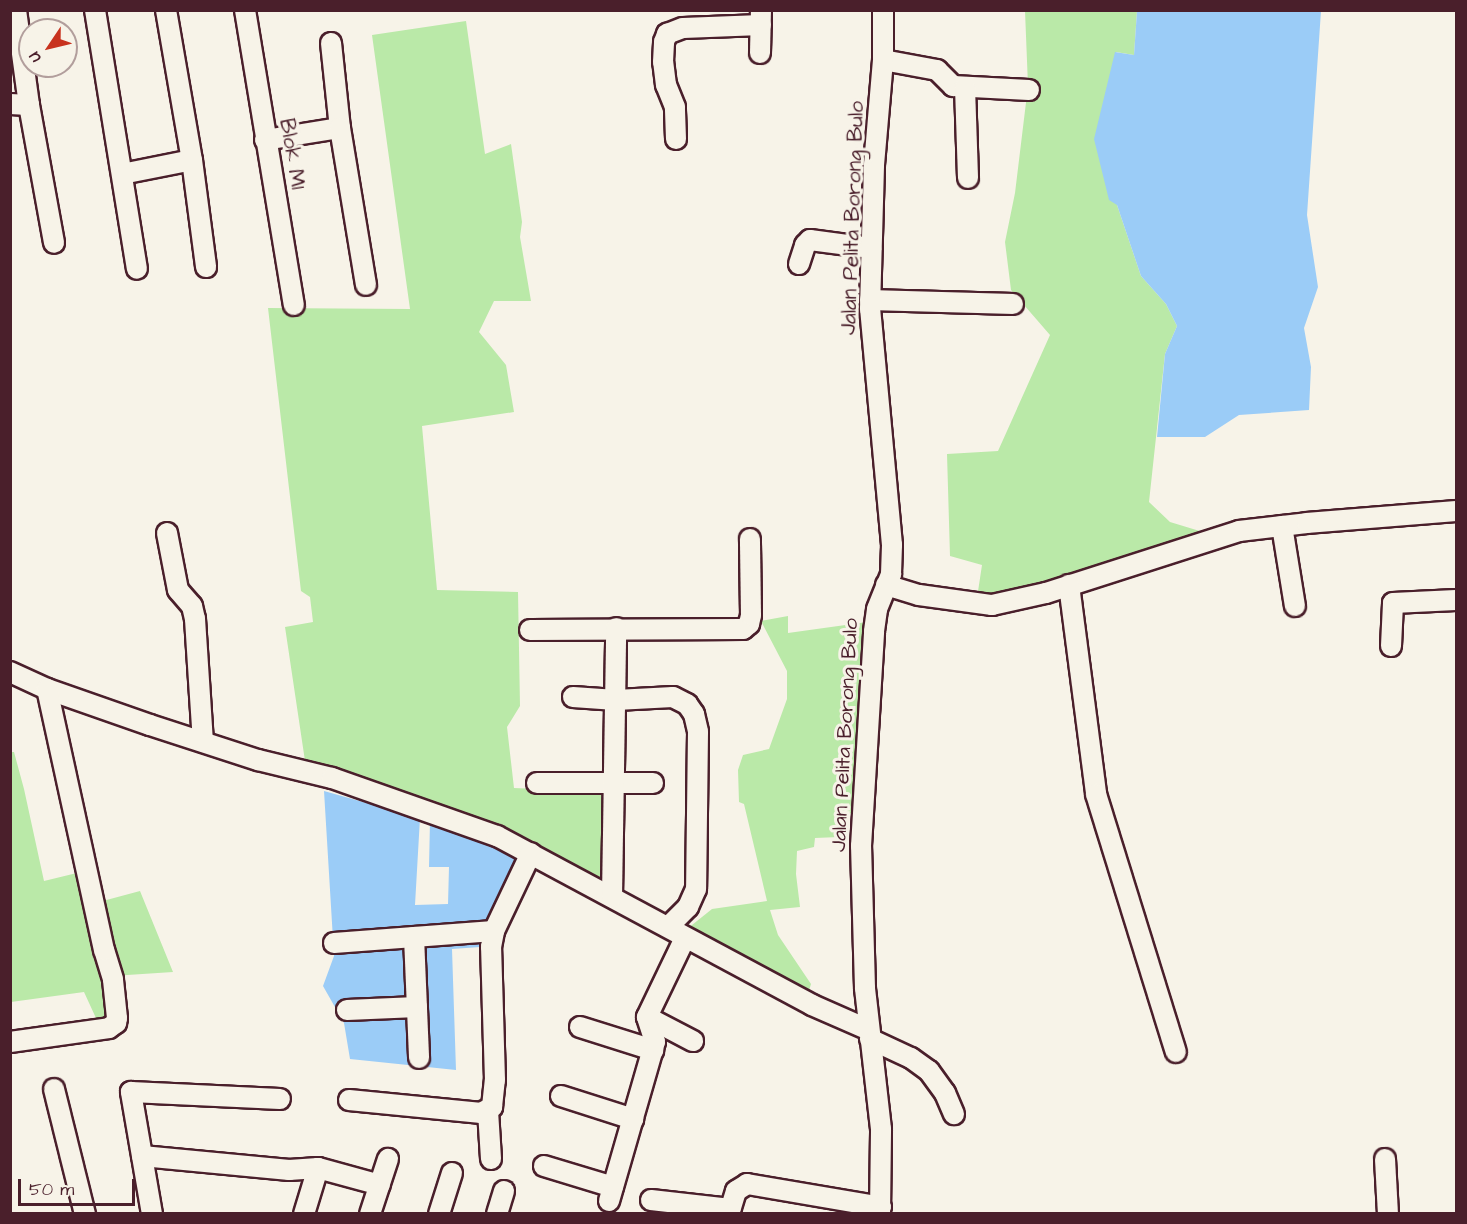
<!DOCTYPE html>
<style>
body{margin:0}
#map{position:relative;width:1467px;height:1224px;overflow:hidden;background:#f7f3e8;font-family:"Architects Daughter",sans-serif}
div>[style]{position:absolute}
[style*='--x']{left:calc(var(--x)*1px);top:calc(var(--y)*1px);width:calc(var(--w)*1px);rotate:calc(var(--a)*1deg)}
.green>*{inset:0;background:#bae9a8}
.water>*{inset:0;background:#9bccf7}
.roads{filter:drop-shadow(2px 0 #4a1f2b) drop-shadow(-2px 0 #4a1f2b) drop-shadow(0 2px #4a1f2b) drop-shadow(0 -2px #4a1f2b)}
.minor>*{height:20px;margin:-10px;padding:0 10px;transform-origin:10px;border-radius:10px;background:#f7f3e8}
span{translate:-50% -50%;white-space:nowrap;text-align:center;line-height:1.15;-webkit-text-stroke:6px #f7f3e8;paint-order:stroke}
.street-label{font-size:21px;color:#4a1f2b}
.frame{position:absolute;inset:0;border:12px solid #4a1f2b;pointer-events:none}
.north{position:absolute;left:18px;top:18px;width:60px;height:60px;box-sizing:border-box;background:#f7f3e8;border:2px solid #b29e9c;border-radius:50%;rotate:235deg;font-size:16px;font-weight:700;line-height:24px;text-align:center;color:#4a1f2b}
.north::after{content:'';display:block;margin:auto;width:21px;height:27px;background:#c8321e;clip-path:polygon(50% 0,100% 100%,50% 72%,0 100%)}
.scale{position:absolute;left:18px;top:1179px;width:117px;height:27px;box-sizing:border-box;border:3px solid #4a1f2b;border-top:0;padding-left:8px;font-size:18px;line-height:21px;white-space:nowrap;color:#4a1f2b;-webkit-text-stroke:4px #f7f3e8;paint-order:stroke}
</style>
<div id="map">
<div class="green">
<i style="clip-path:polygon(1025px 11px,1137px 11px,1134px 55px,1116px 52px,1117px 205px,1141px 276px,1166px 304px,1177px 326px,1165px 354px,1149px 502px,1170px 522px,1226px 539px,1143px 566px,977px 598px,982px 565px,950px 556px,947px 454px,998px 451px,1050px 335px,1011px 290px,1005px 242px,1015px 193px,1028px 86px)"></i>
<i style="clip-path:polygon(466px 21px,485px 154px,511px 144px,522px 222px,520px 237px,531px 301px,494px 301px,479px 332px,506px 365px,514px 412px,422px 426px,437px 590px,518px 592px,520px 706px,507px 727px,514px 788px,609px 792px,606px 884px,534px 847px,305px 761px,285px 627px,313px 622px,310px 597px,301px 591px,268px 308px,410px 309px,372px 35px)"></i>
<i style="clip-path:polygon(788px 616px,788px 633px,867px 622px,856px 813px,837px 815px,839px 837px,815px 838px,814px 847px,797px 851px,796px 874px,800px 907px,770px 910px,778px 935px,811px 984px,808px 994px,687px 929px,712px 909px,767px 901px,744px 804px,739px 802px,738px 770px,743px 755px,769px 749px,787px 699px,787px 671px,761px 621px)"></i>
<i style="clip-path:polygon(11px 752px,14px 752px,24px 789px,44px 881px,81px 872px,99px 902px,140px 891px,173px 972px,112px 976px,115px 1019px,101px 1029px,84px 992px,11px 1002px)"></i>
</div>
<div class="water">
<i style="clip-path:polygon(1137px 11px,1321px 11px,1307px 215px,1318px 287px,1304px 328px,1311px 367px,1309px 410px,1239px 415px,1205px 437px,1157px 437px,1165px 354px,1177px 326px,1166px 304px,1141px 276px,1117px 205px,1109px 200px,1094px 139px,1115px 52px,1134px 55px)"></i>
<i style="clip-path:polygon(324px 791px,420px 818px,415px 905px,448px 904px,449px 867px,429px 867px,430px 821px,512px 852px,519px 862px,480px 947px,452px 949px,456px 1070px,350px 1059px,344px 1023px,323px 986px,334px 956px)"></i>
</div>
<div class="roads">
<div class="minor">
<i style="--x:16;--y:10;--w:96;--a:82.2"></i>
<i style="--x:29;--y:105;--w:140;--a:79.7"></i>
<i style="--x:95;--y:10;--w:262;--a:80.8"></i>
<i style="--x:166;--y:10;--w:152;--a:80.2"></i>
<i style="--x:245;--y:10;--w:299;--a:80.6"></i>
<i style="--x:331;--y:43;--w:85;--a:84"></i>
<i style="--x:760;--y:53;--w:43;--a:-88.7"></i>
<i style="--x:883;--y:60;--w:55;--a:10.5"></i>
<i style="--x:937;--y:70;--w:23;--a:45"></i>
<i style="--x:953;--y:86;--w:76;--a:3"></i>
<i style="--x:965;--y:87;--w:91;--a:88.1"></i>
<i style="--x:10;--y:104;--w:19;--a:3"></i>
<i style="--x:676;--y:139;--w:32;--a:-92"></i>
<i style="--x:675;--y:107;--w:24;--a:-112"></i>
<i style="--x:666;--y:85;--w:23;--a:-97"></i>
<i style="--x:663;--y:62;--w:20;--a:-87"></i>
<i style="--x:664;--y:42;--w:9;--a:-69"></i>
<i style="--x:667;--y:34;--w:17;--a:-21"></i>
<i style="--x:683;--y:28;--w:78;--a:-2.2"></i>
<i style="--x:265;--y:140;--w:76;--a:-9.1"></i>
<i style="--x:340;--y:128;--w:159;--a:80.6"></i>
<i style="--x:122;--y:174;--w:71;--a:-11.3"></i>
<i style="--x:192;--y:160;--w:108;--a:82.5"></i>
<i style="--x:799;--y:264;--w:20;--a:-72"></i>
<i style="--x:805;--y:245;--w:7;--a:-45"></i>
<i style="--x:810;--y:240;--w:62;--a:7.5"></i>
<i style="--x:870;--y:300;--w:143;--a:1.6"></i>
<i style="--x:1282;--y:526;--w:81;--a:80.8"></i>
<i style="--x:167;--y:533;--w:58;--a:79.1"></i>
<i style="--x:178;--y:590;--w:21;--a:49"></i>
<i style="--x:192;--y:606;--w:13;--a:77"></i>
<i style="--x:195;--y:619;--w:123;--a:86.3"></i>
<i style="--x:886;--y:585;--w:34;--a:17"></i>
<i style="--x:919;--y:595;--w:74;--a:7.8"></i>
<i style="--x:992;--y:605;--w:55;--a:-12.5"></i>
<i style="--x:1046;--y:593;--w:203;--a:-17.8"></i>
<i style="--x:1239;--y:531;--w:68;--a:-6.7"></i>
<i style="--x:1307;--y:523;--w:149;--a:-4.6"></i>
<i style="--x:1069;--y:585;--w:211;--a:82.6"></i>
<i style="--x:1096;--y:794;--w:270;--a:72.8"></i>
<i style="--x:530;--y:630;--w:213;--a:-0.3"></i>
<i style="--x:743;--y:629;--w:8;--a:-40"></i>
<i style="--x:749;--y:624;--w:9;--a:-77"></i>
<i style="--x:751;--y:615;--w:76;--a:-90.8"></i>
<i style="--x:1391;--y:646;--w:43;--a:-87.3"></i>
<i style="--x:1393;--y:603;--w:63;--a:-2.7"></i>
<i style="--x:10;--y:672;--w:41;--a:24.7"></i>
<i style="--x:47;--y:689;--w:109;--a:19.3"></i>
<i style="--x:150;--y:725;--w:114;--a:18"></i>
<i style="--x:258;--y:760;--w:76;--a:13.7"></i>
<i style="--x:332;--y:778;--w:175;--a:19.4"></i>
<i style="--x:497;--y:836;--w:357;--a:28.2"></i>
<i style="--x:812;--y:1005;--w:62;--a:23.7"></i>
<i style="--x:573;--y:697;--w:43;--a:4"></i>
<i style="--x:616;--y:700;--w:57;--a:-3"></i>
<i style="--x:673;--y:697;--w:16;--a:27"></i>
<i style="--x:687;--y:704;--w:12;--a:55"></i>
<i style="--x:694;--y:714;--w:18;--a:77"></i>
<i style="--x:698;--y:732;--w:157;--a:90.7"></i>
<i style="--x:696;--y:889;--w:20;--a:114"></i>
<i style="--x:688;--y:907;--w:28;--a:135"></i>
<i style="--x:537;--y:783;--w:116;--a:0"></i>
<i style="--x:612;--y:897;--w:269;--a:-89.1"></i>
<i style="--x:414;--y:937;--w:121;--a:87.6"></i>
<i style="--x:334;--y:943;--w:160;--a:-4.3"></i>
<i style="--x:347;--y:1010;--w:70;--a:-2.5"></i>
<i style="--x:647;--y:1017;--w:52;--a:27.6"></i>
<i style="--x:580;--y:1027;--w:77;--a:17.5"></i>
<i style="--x:870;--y:1039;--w:45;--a:24.9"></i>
<i style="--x:911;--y:1058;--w:22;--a:36"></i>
<i style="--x:929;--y:1071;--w:27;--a:54"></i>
<i style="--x:945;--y:1093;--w:23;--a:67"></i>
<i style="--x:10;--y:1042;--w:100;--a:-8"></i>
<i style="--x:109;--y:1028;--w:9;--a:-36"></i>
<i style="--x:116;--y:1023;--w:5;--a:-79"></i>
<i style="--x:117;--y:1018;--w:39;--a:-96"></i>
<i style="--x:113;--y:979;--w:30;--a:-107"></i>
<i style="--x:104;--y:950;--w:267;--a:-102.3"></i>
<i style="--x:54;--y:1089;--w:129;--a:76.1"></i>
<i style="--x:561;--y:1096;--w:76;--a:17.7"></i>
<i style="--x:349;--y:1100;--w:133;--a:5.6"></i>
<i style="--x:481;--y:1113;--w:13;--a:-29"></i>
<i style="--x:492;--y:1107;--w:27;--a:-84"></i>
<i style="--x:495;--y:1080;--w:133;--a:-91.7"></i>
<i style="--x:491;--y:947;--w:16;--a:-79"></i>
<i style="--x:494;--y:931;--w:86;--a:-64.6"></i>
<i style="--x:488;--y:1111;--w:48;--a:86.4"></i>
<i style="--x:142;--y:1156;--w:148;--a:5.4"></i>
<i style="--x:289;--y:1170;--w:29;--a:-4"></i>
<i style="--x:318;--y:1168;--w:48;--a:106.9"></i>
<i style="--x:1385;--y:1159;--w:55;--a:86.9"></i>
<i style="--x:544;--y:1166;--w:72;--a:16.9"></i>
<i style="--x:318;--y:1168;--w:64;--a:15.3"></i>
<i style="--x:651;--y:1200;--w:80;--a:6.5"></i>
<i style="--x:609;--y:1201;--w:166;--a:-73.9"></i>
<i style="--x:655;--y:1042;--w:26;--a:-108"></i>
<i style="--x:647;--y:1017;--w:88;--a:-64.3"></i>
<i style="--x:152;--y:1214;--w:124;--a:-99.8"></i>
<i style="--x:131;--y:1092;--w:149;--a:2.7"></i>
<i style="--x:370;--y:1214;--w:58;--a:-71.9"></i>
<i style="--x:439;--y:1214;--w:43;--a:-72.4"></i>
<i style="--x:497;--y:1214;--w:24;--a:-73"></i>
<i style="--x:729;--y:1214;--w:24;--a:-73"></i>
<i style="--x:736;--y:1191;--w:13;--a:-32"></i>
<i style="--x:747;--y:1184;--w:136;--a:9.7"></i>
<i style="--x:880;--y:1214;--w:85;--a:-89.3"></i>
<i style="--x:881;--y:1129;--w:142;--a:-96.5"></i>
<i style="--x:865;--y:988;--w:142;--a:-91.6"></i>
<i style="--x:861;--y:846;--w:215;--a:-86.5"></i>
<i style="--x:874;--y:631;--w:22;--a:-82"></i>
<i style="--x:877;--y:609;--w:38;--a:-68"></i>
<i style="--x:891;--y:574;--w:29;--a:-88"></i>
<i style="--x:892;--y:545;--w:237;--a:-95.3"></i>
<i style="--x:870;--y:309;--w:144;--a:-88.4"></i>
<i style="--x:874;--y:165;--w:105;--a:-85.1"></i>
<i style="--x:883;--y:60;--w:50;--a:-90"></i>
</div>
</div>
<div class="street-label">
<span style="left:292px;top:154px;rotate:80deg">Blok M1</span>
<span style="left:853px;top:218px;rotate:-88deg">Jalan Pelita Borong Bulo</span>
<span style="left:845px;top:735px;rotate:-87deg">Jalan Pelita Borong Bulo</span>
</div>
<div class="frame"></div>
<div class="north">U</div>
<div class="scale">50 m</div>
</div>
